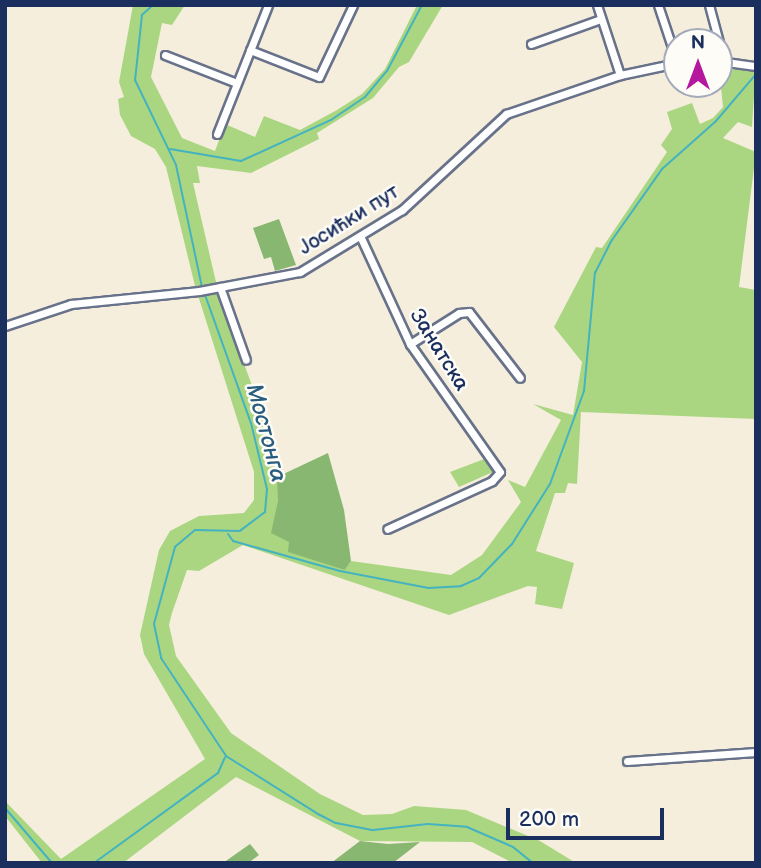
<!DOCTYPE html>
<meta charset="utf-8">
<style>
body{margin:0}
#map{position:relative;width:761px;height:868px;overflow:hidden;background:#f6eedc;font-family:"Balsamiq Sans",sans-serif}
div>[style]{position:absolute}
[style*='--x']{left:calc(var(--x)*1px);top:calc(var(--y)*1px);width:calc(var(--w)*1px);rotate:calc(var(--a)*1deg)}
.green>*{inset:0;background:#aad682}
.forest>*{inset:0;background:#87b770}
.stream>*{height:2px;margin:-1px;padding:0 1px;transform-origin:1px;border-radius:1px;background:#44b3bf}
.roads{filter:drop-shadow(2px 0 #68728a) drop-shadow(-2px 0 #68728a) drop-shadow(0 2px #68728a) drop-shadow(0 -2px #68728a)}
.minor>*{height:7px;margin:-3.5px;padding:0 3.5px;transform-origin:3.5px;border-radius:3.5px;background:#fff}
span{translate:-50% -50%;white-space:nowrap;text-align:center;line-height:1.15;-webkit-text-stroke:5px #fdfcf7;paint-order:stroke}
.street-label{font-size:21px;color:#1b2f5e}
.water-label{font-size:23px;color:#295d80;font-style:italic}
.frame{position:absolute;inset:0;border:7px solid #1b2f5e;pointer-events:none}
.north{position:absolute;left:663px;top:28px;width:70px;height:70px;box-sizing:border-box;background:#fdfcf7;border:2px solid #a3aaba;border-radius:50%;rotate:0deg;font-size:19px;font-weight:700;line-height:28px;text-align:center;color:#1b2f5e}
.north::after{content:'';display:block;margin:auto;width:24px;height:32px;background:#b5179e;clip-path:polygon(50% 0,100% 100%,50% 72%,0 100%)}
.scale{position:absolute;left:506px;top:808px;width:158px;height:32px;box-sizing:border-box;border:4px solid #1b2f5e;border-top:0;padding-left:9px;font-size:21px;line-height:24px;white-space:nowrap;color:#1b2f5e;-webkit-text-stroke:5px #fdfcf7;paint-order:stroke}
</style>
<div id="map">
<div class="green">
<i style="clip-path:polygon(133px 5px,185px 5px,172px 25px,162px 23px,151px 77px,182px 138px,215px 151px,225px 124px,255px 137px,264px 116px,300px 130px,337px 110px,362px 94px,385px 69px,417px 5px,443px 5px,409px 62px,399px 67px,373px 98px,317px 133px,319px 139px,251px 173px,197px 166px,200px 183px,193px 183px,219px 295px,266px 424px,290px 542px,345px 570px,351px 561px,451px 575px,482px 555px,521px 502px,508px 480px,525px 487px,561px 420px,533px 404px,573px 415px,582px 362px,554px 327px,596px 247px,602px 248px,667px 152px,661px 145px,672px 129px,667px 112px,692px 103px,700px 124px,713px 118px,723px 107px,719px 68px,750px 71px,756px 66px,752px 127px,738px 122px,723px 138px,756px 152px,739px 287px,756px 290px,756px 419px,581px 412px,577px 484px,568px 483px,565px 493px,555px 493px,536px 551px,574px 563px,562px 609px,535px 604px,537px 587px,528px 586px,449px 615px,243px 545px,199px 571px,187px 570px,172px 613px,169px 625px,176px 656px,231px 733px,320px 794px,363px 815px,392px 814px,414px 806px,466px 810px,540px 841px,576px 863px,513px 863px,472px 842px,360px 841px,236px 777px,123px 863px,42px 863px,5px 816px,5px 801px,61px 859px,205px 759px,144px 654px,140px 635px,159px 550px,170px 531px,199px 516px,244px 513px,254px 500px,254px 472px,195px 286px,166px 167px,155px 149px,131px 136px,120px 115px,118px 99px,124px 97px,119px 82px)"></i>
<i style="clip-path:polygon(487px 458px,495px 471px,459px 487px,450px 472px)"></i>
</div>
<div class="forest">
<i style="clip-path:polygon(279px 219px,296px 265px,275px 271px,271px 257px,264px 259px,253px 228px)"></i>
<i style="clip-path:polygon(328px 453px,344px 510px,351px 561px,345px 570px,288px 552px,289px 542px,271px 533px,278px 501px,277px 477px)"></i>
<i style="clip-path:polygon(360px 841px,388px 844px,420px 842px,393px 863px,331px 863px)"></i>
<i style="clip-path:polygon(250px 844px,259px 855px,248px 863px,223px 863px)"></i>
</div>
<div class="stream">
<i style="--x:153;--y:5;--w:15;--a:138"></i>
<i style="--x:142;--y:15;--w:65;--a:96.1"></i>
<i style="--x:135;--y:80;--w:94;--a:64.2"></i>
<i style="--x:176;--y:165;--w:125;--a:78"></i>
<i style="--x:170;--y:149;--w:72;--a:9.6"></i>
<i style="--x:241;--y:161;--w:99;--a:-24.5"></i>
<i style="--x:331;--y:120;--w:41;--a:-34.1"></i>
<i style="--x:365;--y:97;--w:34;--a:-50"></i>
<i style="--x:387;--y:71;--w:75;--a:-62.1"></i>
<i style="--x:204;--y:292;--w:139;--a:70.3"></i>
<i style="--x:251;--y:423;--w:68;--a:76.4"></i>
<i style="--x:267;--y:489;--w:23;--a:95"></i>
<i style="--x:265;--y:512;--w:31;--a:143"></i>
<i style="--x:240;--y:531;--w:45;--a:-178.7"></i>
<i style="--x:195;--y:530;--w:26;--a:140"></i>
<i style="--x:175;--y:547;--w:80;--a:105.3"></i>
<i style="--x:154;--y:624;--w:35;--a:78"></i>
<i style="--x:161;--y:658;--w:118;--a:56.4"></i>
<i style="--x:226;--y:756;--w:109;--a:32.2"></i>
<i style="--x:318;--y:814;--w:20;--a:27"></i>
<i style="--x:336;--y:823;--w:38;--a:11"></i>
<i style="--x:373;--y:830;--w:55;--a:-6.2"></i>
<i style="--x:428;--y:824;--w:39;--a:4"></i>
<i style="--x:467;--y:827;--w:50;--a:23.5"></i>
<i style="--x:513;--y:847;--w:26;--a:39"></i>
<i style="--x:228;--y:534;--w:9;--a:54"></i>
<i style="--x:233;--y:541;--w:111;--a:15.7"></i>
<i style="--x:340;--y:571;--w:90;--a:10.9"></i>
<i style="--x:428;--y:588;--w:33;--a:-3"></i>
<i style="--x:461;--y:586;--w:20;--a:-24"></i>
<i style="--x:479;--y:578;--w:47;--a:-45.9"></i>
<i style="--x:512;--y:544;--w:71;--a:-57.7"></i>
<i style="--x:550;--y:484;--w:99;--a:-69.9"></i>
<i style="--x:584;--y:391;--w:119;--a:-84.7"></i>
<i style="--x:595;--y:273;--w:37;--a:-63"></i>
<i style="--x:612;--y:240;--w:87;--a:-54.8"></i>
<i style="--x:662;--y:169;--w:72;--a:-41.6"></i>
<i style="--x:716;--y:121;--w:62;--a:-49.6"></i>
<i style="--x:5;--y:808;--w:72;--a:49.5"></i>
<i style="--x:94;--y:863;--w:153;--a:-36"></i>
<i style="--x:218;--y:773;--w:17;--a:-66"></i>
</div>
<div class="roads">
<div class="minor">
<i style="--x:597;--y:5;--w:74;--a:71.8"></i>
<i style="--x:658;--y:5;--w:60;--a:71.6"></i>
<i style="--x:709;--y:5;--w:58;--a:75"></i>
<i style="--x:531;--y:44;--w:74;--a:-19.7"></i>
<i style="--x:250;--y:50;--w:74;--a:21.4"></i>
<i style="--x:319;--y:77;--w:80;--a:-64.7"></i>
<i style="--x:165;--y:55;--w:77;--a:21.3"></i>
<i style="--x:719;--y:61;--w:37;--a:8"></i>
<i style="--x:217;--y:134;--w:139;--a:-68.4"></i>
<i style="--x:361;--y:238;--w:117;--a:65.2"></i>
<i style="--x:410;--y:344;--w:156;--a:54.9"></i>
<i style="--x:500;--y:472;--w:12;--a:132"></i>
<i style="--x:492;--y:481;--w:115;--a:155.4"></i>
<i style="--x:220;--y:287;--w:77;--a:70.4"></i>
<i style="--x:5;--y:326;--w:70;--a:-18.4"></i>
<i style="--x:71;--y:304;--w:129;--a:-5.8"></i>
<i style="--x:199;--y:291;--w:103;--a:-10.7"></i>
<i style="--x:300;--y:272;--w:119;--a:-31.3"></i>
<i style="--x:402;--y:210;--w:142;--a:-42.7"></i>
<i style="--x:506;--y:114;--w:120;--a:-18.9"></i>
<i style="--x:620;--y:75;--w:58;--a:-11.9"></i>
<i style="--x:410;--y:344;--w:58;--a:-32.3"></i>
<i style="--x:459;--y:313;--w:10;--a:-6"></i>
<i style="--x:469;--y:312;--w:83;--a:52.3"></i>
<i style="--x:627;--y:761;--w:129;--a:-4"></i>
</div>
</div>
<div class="street-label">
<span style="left:349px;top:220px;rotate:-32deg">Јосићки пут</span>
<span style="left:439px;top:350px;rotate:58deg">Занатска</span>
</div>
<div class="water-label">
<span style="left:266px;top:433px;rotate:75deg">Мостонга</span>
</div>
<div class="frame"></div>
<div class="north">N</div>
<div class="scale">200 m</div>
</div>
